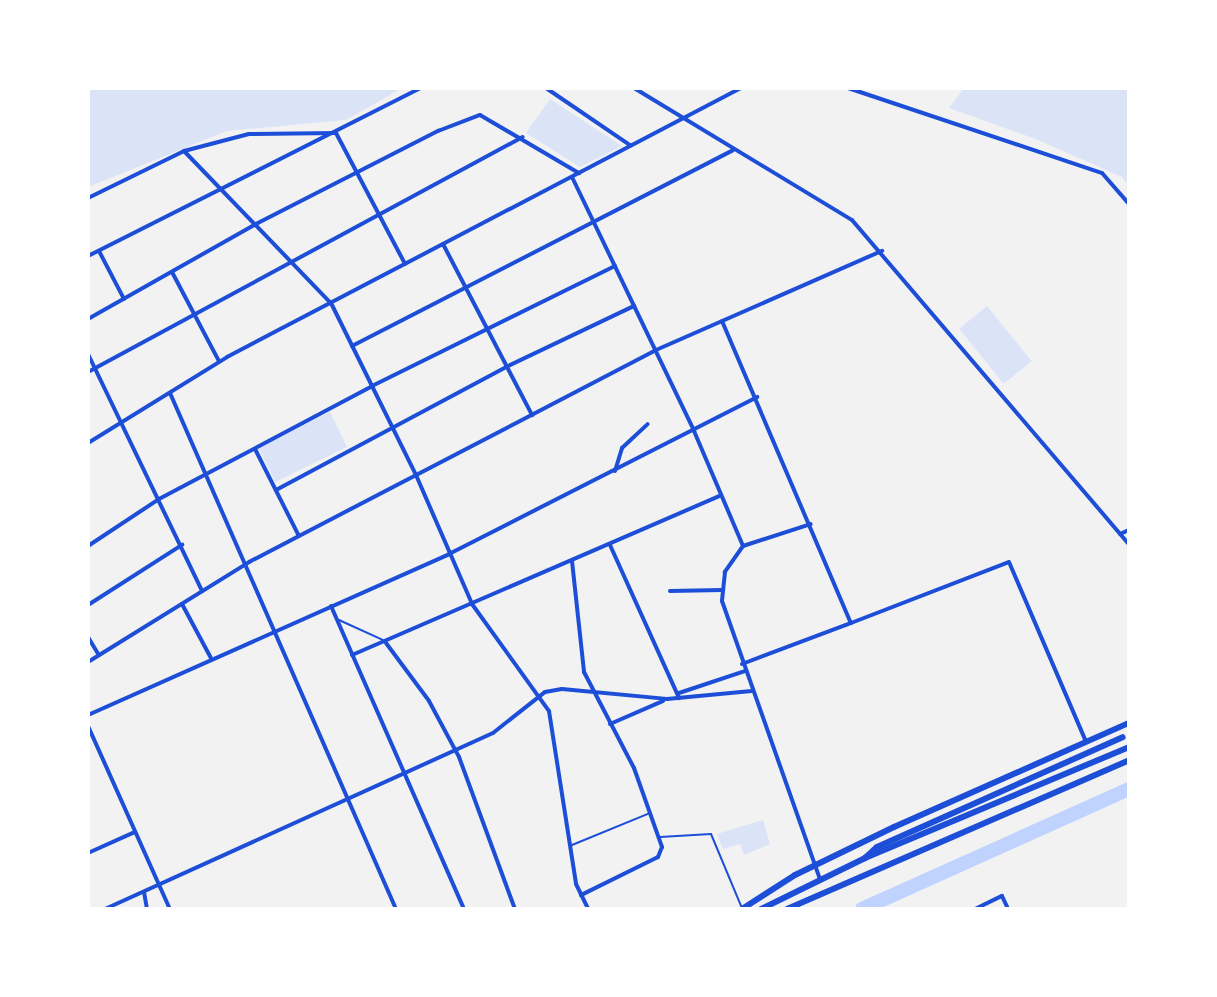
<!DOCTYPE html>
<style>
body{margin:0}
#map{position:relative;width:1217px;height:997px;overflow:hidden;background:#f2f2f2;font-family:"Space Grotesk",sans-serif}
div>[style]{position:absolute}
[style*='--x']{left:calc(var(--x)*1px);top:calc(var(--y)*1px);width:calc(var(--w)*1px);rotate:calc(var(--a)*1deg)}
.green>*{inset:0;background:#dbe4f7;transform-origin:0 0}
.river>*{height:14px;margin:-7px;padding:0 7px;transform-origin:7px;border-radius:7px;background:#bfd3fe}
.service>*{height:2px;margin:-1px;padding:0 1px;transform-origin:1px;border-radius:1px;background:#1d4ed8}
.minor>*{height:4px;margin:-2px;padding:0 2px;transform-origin:2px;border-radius:2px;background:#1d4ed8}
.secondary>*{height:6px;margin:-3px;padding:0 3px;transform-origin:3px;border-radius:3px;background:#1d4ed8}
span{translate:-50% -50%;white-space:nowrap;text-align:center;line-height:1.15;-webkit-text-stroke:8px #fff;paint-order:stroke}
.frame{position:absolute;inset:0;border:90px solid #fff;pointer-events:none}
</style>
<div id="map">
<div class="green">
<i style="clip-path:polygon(88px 88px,402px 88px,346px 120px,227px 131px,88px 187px)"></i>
<i style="clip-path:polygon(964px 88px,1129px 88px,1129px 186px,1122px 177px,1038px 140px,949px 108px)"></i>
<i style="clip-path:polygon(550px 99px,622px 146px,580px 167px,526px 133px)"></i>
<i style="left:987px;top:306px;width:71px;height:36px;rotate:51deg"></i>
<i style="left:330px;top:412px;width:39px;height:80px;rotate:64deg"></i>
<i style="clip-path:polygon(763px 820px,770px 844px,744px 855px,740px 844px,723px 849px,717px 834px)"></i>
</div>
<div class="river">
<i style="--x:862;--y:909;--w:293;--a:-24.2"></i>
</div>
<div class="service">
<i style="--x:339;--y:620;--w:48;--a:24.4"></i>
<i style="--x:660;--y:837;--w:51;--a:-3.4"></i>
<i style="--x:711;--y:834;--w:80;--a:67.3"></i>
<i style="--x:572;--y:845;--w:84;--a:-22.3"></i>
</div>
<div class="minor">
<i style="--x:546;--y:88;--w:102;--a:34.2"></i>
<i style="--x:634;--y:88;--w:255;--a:31.2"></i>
<i style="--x:852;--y:220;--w:426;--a:49.5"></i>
<i style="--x:848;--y:88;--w:268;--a:18.5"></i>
<i style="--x:1102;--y:173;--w:41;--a:48.9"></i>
<i style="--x:184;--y:151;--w:211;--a:46"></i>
<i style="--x:331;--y:303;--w:192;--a:63.7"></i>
<i style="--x:416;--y:475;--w:141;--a:66.5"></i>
<i style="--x:472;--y:604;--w:132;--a:54.3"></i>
<i style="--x:549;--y:711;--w:175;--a:81.1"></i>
<i style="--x:576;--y:884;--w:28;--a:64"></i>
<i style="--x:572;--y:177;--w:282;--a:64.3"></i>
<i style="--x:694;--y:431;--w:125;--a:66.9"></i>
<i style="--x:88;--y:198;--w:107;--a:-26.1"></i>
<i style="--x:184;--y:151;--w:67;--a:-14.7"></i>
<i style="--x:249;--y:134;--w:87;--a:-0.7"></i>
<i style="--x:336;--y:133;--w:148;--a:62.2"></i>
<i style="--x:443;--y:244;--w:193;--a:62.5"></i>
<i style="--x:99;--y:251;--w:54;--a:62.5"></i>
<i style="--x:88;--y:256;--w:372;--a:-26.8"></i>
<i style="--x:172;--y:272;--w:101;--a:62.2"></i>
<i style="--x:88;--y:319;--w:191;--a:-29.5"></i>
<i style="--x:254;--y:225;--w:207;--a:-27.1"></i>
<i style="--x:438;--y:131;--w:45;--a:-20.9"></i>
<i style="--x:480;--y:115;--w:115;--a:30.4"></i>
<i style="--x:722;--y:321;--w:328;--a:66.9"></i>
<i style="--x:851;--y:623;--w:169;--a:-21.1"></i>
<i style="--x:1009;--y:562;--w:196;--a:66.8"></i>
<i style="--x:352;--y:346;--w:428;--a:-27.2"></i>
<i style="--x:88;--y:354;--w:263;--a:64.3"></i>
<i style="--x:88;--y:372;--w:494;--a:-28.4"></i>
<i style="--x:170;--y:393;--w:563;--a:66.35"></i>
<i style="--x:88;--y:443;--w:163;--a:-31.7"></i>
<i style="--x:227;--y:357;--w:580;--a:-27.63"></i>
<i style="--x:255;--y:449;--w:97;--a:63.2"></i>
<i style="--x:615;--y:471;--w:24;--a:-73"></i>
<i style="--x:622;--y:448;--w:35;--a:-43"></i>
<i style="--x:276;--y:490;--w:261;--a:-28.1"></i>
<i style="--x:506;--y:367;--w:142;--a:-25.5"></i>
<i style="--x:1120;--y:534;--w:10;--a:-24"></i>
<i style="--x:610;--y:545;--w:168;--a:65.7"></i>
<i style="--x:88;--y:546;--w:85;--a:-33.5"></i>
<i style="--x:159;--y:499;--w:241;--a:-27.9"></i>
<i style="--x:372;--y:386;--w:271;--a:-26.3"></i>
<i style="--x:743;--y:546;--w:32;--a:125"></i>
<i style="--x:725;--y:572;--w:29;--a:96"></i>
<i style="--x:722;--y:601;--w:296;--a:70.6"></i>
<i style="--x:743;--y:546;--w:71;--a:-17.9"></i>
<i style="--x:572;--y:561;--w:112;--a:83.8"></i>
<i style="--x:584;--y:672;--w:108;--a:62.5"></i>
<i style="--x:634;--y:768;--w:84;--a:70.5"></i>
<i style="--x:662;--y:847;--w:11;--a:112"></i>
<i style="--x:658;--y:857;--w:86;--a:153.7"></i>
<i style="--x:670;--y:591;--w:52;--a:-1.1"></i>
<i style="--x:182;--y:604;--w:61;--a:61.8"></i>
<i style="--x:88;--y:605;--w:112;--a:-32.6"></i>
<i style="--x:331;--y:606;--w:331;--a:66.3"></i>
<i style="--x:88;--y:637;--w:21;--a:59"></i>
<i style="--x:386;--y:643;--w:72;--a:53.4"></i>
<i style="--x:429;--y:701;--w:64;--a:61.8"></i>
<i style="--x:459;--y:757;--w:162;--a:69.8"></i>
<i style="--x:352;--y:655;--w:400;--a:-23.4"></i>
<i style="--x:88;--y:662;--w:190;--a:-31.8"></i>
<i style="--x:249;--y:562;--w:459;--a:-27.5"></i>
<i style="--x:656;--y:350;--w:247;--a:-23.7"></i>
<i style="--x:742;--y:664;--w:116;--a:-20.6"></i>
<i style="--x:679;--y:693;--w:70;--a:-18.4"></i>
<i style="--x:88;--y:715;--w:395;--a:-24"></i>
<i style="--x:449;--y:554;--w:346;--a:-27"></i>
<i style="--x:610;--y:724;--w:58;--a:-23.5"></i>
<i style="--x:88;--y:726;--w:201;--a:65.9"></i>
<i style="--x:88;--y:853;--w:51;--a:-24.1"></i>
<i style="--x:144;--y:892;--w:17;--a:80"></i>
<i style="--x:105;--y:909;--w:426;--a:-24.4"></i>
<i style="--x:493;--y:733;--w:66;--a:-38.3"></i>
<i style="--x:545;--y:692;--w:17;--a:-10"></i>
<i style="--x:562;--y:689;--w:105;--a:5.4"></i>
<i style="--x:667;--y:699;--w:85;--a:-5.4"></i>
<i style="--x:975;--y:909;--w:30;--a:-26"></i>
<i style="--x:1002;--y:896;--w:14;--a:65"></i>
</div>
<div class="secondary">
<i style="--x:865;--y:858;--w:16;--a:-43"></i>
<i style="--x:877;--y:847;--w:269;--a:-24.1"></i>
<i style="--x:742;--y:909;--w:63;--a:-32.7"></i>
<i style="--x:795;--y:875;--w:110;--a:-25.9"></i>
<i style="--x:894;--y:827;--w:257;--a:-23.9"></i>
<i style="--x:761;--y:909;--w:116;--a:-26.1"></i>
<i style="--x:865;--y:858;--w:286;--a:-22.8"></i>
<i style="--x:787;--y:909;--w:373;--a:-23.5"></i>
</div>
<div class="frame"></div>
</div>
